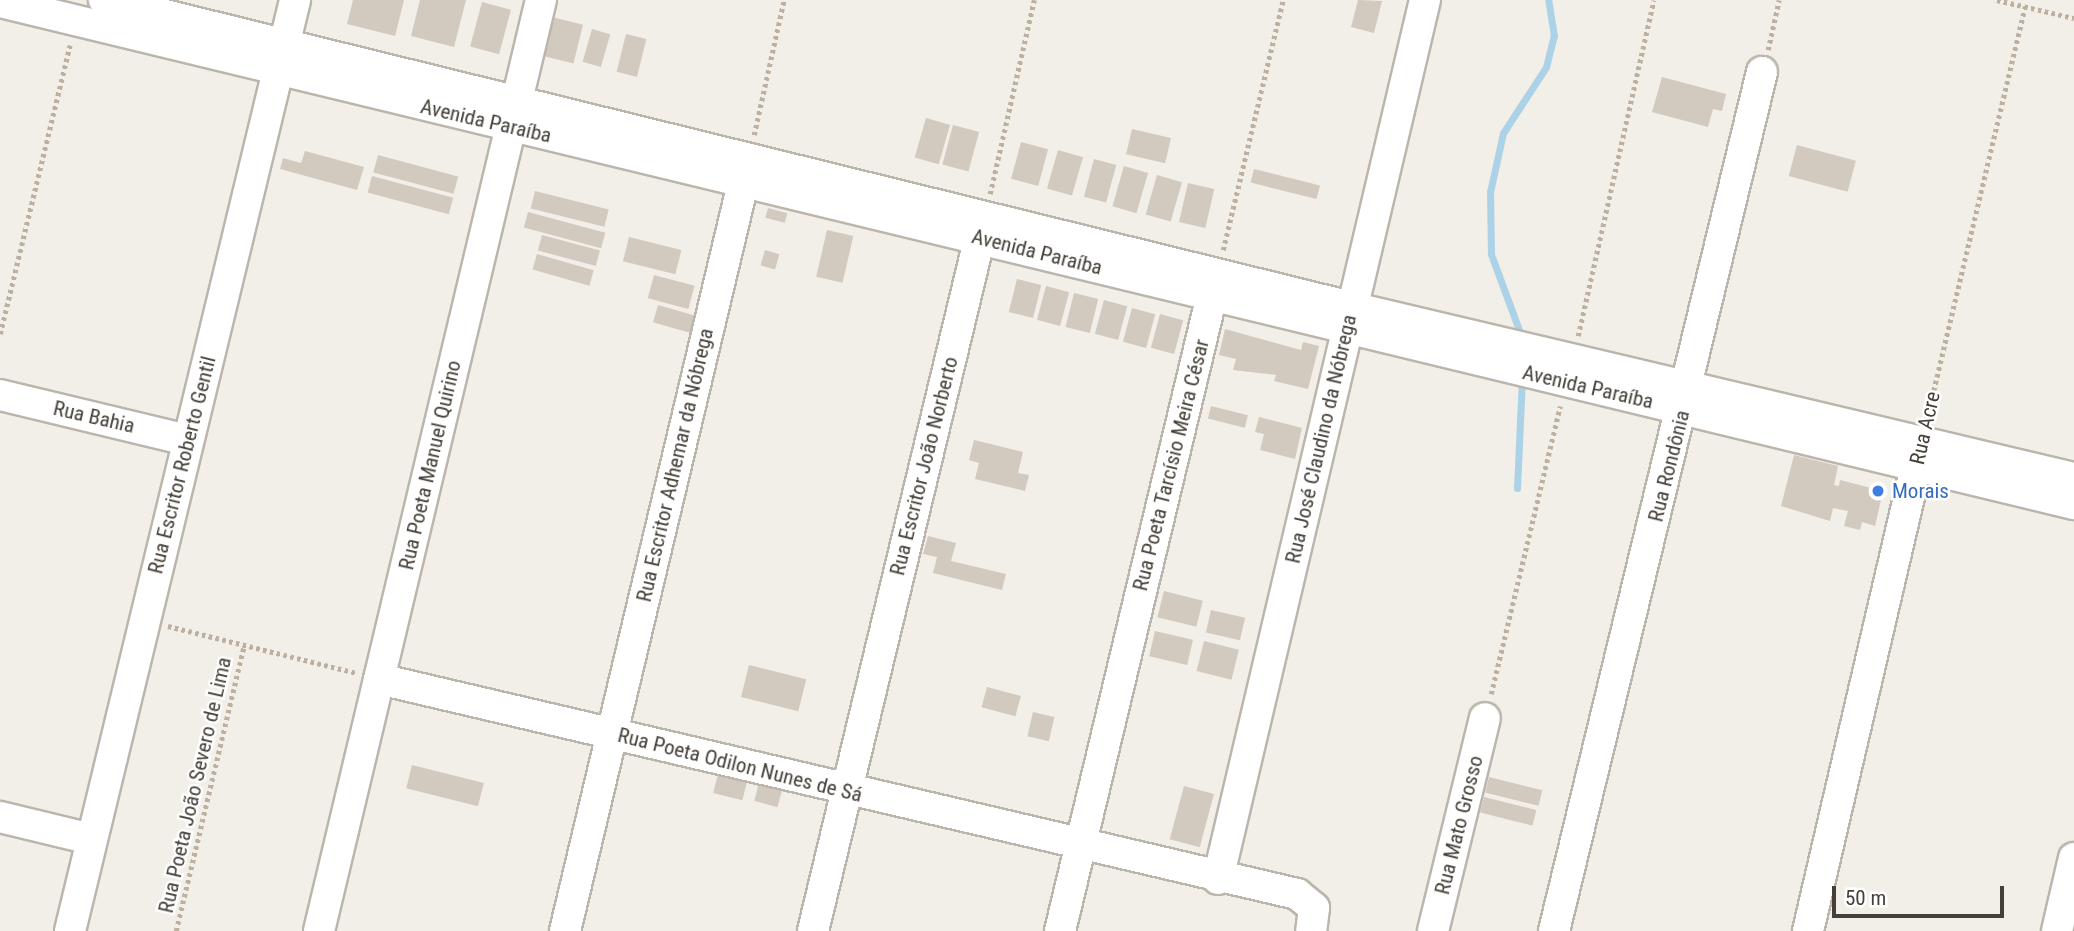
<!DOCTYPE html>
<meta charset="utf-8">
<style>
body{margin:0}
#map{position:relative;width:2074px;height:931px;overflow:hidden;background:#f2eee8;font-family:"Roboto Condensed",sans-serif}
div>[style]{position:absolute}
[style*='--x']{left:calc(var(--x)*1px);top:calc(var(--y)*1px);width:calc(var(--w)*1px);rotate:calc(var(--a)*1deg)}
.stream>*{height:7px;margin:-3.5px;padding:0 3.5px;transform-origin:3.5px;border-radius:3.5px;background:#acd2e7}
.building>*{inset:0;background:#d2cabf;transform-origin:0 0}
.path>*{height:4.5px;margin-top:-2.25px;transform-origin:0;background:repeating-linear-gradient(90deg,#bcb09f 0 3.5px,transparent 0 7px)}
.roads{filter:drop-shadow(2px 0 #bcb5ac) drop-shadow(-2px 0 #bcb5ac) drop-shadow(0 2px #bcb5ac) drop-shadow(0 -2px #bcb5ac)}
.minor>*{height:30px;margin:-15px;padding:0 15px;transform-origin:15px;border-radius:15px;background:#fff}
.dots>*{width:19px;height:19px;translate:-50% -50%;box-sizing:border-box;border:4px solid #fff;border-radius:50%}
span{translate:-50% -50%;white-space:nowrap;text-align:center;line-height:1.15;-webkit-text-stroke:5px #fff;paint-order:stroke}
.street-label{font-size:21px;color:#443f38}
.shop-label{font-size:21px;color:#366cbe}
.left{translate:0 -50%;text-align:left}
.scale{position:absolute;left:1832px;top:886px;width:172px;height:32px;box-sizing:border-box;border:4px solid #443f38;border-top:0;padding-left:9px;font-size:21px;line-height:24px;white-space:nowrap;color:#443f38;-webkit-text-stroke:5px #fff;paint-order:stroke}
</style>
<div id="map">
<div class="stream">
<i style="--x:1522;--y:338;--w:90;--a:-110.3"></i>
<i style="--x:1491;--y:254;--w:62;--a:-90.9"></i>
<i style="--x:1490;--y:192;--w:60;--a:-77.6"></i>
<i style="--x:1503;--y:133;--w:79;--a:-56.9"></i>
<i style="--x:1546;--y:67;--w:32;--a:-76"></i>
<i style="--x:1554;--y:36;--w:36;--a:-99"></i>
<i style="--x:1517;--y:488;--w:111;--a:-87.4"></i>
</div>
<div class="building">
<i style="clip-path:polygon(353px 0,404px 0,395px 36px,347px 24px)"></i>
<i style="clip-path:polygon(420px 0,466px 0,454px 47px,411px 36px)"></i>
<i style="clip-path:polygon(1358px 0,1382px 1px,1374px 33px,1351px 27px)"></i>
<i style="left:482px;top:2px;width:30px;height:46px;rotate:15deg"></i>
<i style="left:552px;top:17px;width:32px;height:40px;rotate:14deg"></i>
<i style="left:592px;top:29px;width:19px;height:34px;rotate:16deg"></i>
<i style="left:626px;top:34px;width:21px;height:39px;rotate:14deg"></i>
<i style="clip-path:polygon(1662px 77px,1726px 94px,1722px 111px,1713px 109px,1708px 127px,1652px 112px)"></i>
<i style="left:926px;top:118px;width:25px;height:41px;rotate:16deg"></i>
<i style="left:953px;top:125px;width:27px;height:41px;rotate:15deg"></i>
<i style="left:1132px;top:129px;width:40px;height:26px;rotate:13deg"></i>
<i style="left:1021px;top:142px;width:28px;height:38px;rotate:15deg"></i>
<i style="left:1797px;top:145px;width:61px;height:32px;rotate:15deg"></i>
<i style="left:1058px;top:150px;width:26px;height:40px;rotate:16deg"></i>
<i style="clip-path:polygon(305px 151px,364px 167px,357px 190px,280px 169px,283px 158px,301px 163px)"></i>
<i style="left:378px;top:155px;width:83px;height:18px;rotate:15deg"></i>
<i style="left:1094px;top:159px;width:23px;height:39px;rotate:15deg"></i>
<i style="left:1124px;top:166px;width:25px;height:42px;rotate:16deg"></i>
<i style="left:1254px;top:169px;width:68px;height:14px;rotate:14deg"></i>
<i style="left:1157px;top:175px;width:26px;height:41px;rotate:16deg"></i>
<i style="left:372px;top:176px;width:84px;height:17px;rotate:15deg"></i>
<i style="left:1188px;top:183px;width:27px;height:40px;rotate:13deg"></i>
<i style="left:535px;top:191px;width:76px;height:18px;rotate:14deg"></i>
<i style="left:768px;top:208px;width:20px;height:10px;rotate:15deg"></i>
<i style="left:528px;top:212px;width:80px;height:16px;rotate:15deg"></i>
<i style="left:827px;top:230px;width:27px;height:48px;rotate:13deg"></i>
<i style="left:542px;top:235px;width:60px;height:16px;rotate:15deg"></i>
<i style="left:629px;top:237px;width:54px;height:25px;rotate:14deg"></i>
<i style="left:765px;top:250px;width:15px;height:16px;rotate:16deg"></i>
<i style="left:537px;top:254px;width:59px;height:16px;rotate:16deg"></i>
<i style="left:654px;top:275px;width:42px;height:24px;rotate:15deg"></i>
<i style="left:1017px;top:279px;width:25px;height:34px;rotate:14deg"></i>
<i style="left:1046px;top:286px;width:24px;height:35px;rotate:15deg"></i>
<i style="left:1074px;top:293px;width:25px;height:35px;rotate:14deg"></i>
<i style="left:1104px;top:300px;width:24px;height:35px;rotate:15deg"></i>
<i style="left:658px;top:305px;width:40px;height:18px;rotate:16deg"></i>
<i style="left:1132px;top:308px;width:24px;height:35px;rotate:15deg"></i>
<i style="left:1160px;top:314px;width:24px;height:35px;rotate:15deg"></i>
<i style="clip-path:polygon(1225px 329px,1301px 350px,1303px 342px,1319px 346px,1308px 389px,1274px 381px,1276px 375px,1233px 370px,1236px 359px,1219px 355px)"></i>
<i style="left:1211px;top:406px;width:38px;height:13px;rotate:14deg"></i>
<i style="clip-path:polygon(1259px 417px,1302px 428px,1295px 459px,1260px 450px,1264px 434px,1255px 432px)"></i>
<i style="clip-path:polygon(974px 440px,1023px 452px,1018px 473px,1029px 475px,1025px 491px,975px 479px,979px 463px,969px 460px)"></i>
<i style="clip-path:polygon(1794px 455px,1838px 466px,1834px 485px,1839px 486px,1840px 480px,1883px 491px,1875px 526px,1862px 522px,1860px 530px,1844px 526px,1848px 511px,1833px 508px,1830px 521px,1781px 506px)"></i>
<i style="clip-path:polygon(928px 536px,956px 543px,951px 561px,1006px 574px,1002px 590px,933px 573px,937px 557px,923px 554px)"></i>
<i style="left:1164px;top:591px;width:40px;height:27px;rotate:14deg"></i>
<i style="left:1211px;top:610px;width:35px;height:23px;rotate:13deg"></i>
<i style="left:1155px;top:631px;width:39px;height:26px;rotate:13deg"></i>
<i style="left:1204px;top:641px;width:36px;height:31px;rotate:14deg"></i>
<i style="left:749px;top:665px;width:59px;height:33px;rotate:14deg"></i>
<i style="left:987px;top:687px;width:35px;height:21px;rotate:15deg"></i>
<i style="left:1033px;top:712px;width:22px;height:25px;rotate:13deg"></i>
<i style="left:721px;top:762px;width:30px;height:32px;rotate:14deg"></i>
<i style="left:412px;top:765px;width:74px;height:24px;rotate:14deg"></i>
<i style="left:762px;top:772px;width:24px;height:30px;rotate:15deg"></i>
<i style="left:1489px;top:777px;width:55px;height:16px;rotate:14deg"></i>
<i style="left:1184px;top:786px;width:31px;height:55px;rotate:15deg"></i>
<i style="left:1484px;top:797px;width:54px;height:16px;rotate:14deg"></i>
</div>
<div class="path">
<i style="--x:1997;--y:0;--w:79;--a:13.2"></i>
<i style="--x:1768;--y:50;--w:51;--a:-77.6"></i>
<i style="--x:754;--y:135;--w:138;--a:-77.5"></i>
<i style="--x:990;--y:194;--w:199;--a:-77.2"></i>
<i style="--x:1223;--y:250;--w:257;--a:-76.5"></i>
<i style="--x:0;--y:334;--w:297;--a:-76.4"></i>
<i style="--x:1578;--y:336;--w:344;--a:-77.3"></i>
<i style="--x:1927;--y:418;--w:423;--a:-76.6"></i>
<i style="--x:168;--y:626;--w:194;--a:14"></i>
<i style="--x:1491;--y:694;--w:296;--a:-76.5"></i>
<i style="--x:176;--y:931;--w:293;--a:-76.6"></i>
</div>
<div class="roads">
<div class="minor">
<i style="--x:104;--y:0;--w:1284;--a:13.83"></i>
<i style="--x:1351;--y:307;--w:743;--a:13.31"></i>
<i style="--x:0;--y:2;--w:2134;--a:13.61"></i>
<i style="--x:0;--y:395;--w:193;--a:13.5"></i>
<i style="--x:379;--y:679;--w:943;--a:13.18"></i>
<i style="--x:1297;--y:894;--w:22;--a:39"></i>
<i style="--x:1314;--y:908;--w:23;--a:97"></i>
<i style="--x:0;--y:817;--w:94;--a:13.6"></i>
<i style="--x:1218;--y:879;--w:903;--a:-76.75"></i>
<i style="--x:70;--y:931;--w:958;--a:-76.41"></i>
<i style="--x:319;--y:931;--w:957;--a:-76.59"></i>
<i style="--x:565;--y:931;--w:790;--a:-76.61"></i>
<i style="--x:813;--y:931;--w:731;--a:-76.48"></i>
<i style="--x:1060;--y:931;--w:675;--a:-76.56"></i>
<i style="--x:1433;--y:931;--w:219;--a:-76.3"></i>
<i style="--x:1554;--y:931;--w:884;--a:-76.39"></i>
<i style="--x:1808;--y:931;--w:497;--a:-76.9"></i>
<i style="--x:2057;--y:931;--w:75;--a:-76.9"></i>
</div>
</div>
<div class="dots">
<i style="left:1878px;top:491px;background:#3f7fe0"></i>
</div>
<div class="street-label">
<span style="left:486px;top:121px;rotate:13deg">Avenida Paraíba</span>
<span style="left:1037px;top:252px;rotate:14deg">Avenida Paraíba</span>
<span style="left:1588px;top:387px;rotate:13deg">Avenida Paraíba</span>
<span style="left:94px;top:417px;rotate:13deg">Rua Bahia</span>
<span style="left:1925px;top:428px;rotate:-77deg">Rua Acre</span>
<span style="left:1321px;top:439px;rotate:-77deg">Rua José Claudino da Nóbrega</span>
<span style="left:182px;top:465px;rotate:-76deg">Rua Escritor Roberto Gentil</span>
<span style="left:430px;top:465px;rotate:-77deg">Rua Poeta Manuel Quirino</span>
<span style="left:675px;top:465px;rotate:-77deg">Rua Escritor Adhemar da Nóbrega</span>
<span style="left:1171px;top:465px;rotate:-76deg">Rua Poeta Tarcísio Meira César</span>
<span style="left:924px;top:466px;rotate:-76deg">Rua Escritor João Norberto</span>
<span style="left:1669px;top:466px;rotate:-76deg">Rua Rondônia</span>
<span style="left:740px;top:765px;rotate:14deg">Rua Poeta Odilon Nunes de Sá</span>
<span style="left:195px;top:785px;rotate:-77deg">Rua Poeta João Severo de Lima</span>
<span style="left:1459px;top:825px;rotate:-76deg">Rua Mato Grosso</span>
</div>
<div class="shop-label">
<span class="left" style="left:1892px;top:491px">Morais</span>
</div>
<div class="scale">50 m</div>
</div>
